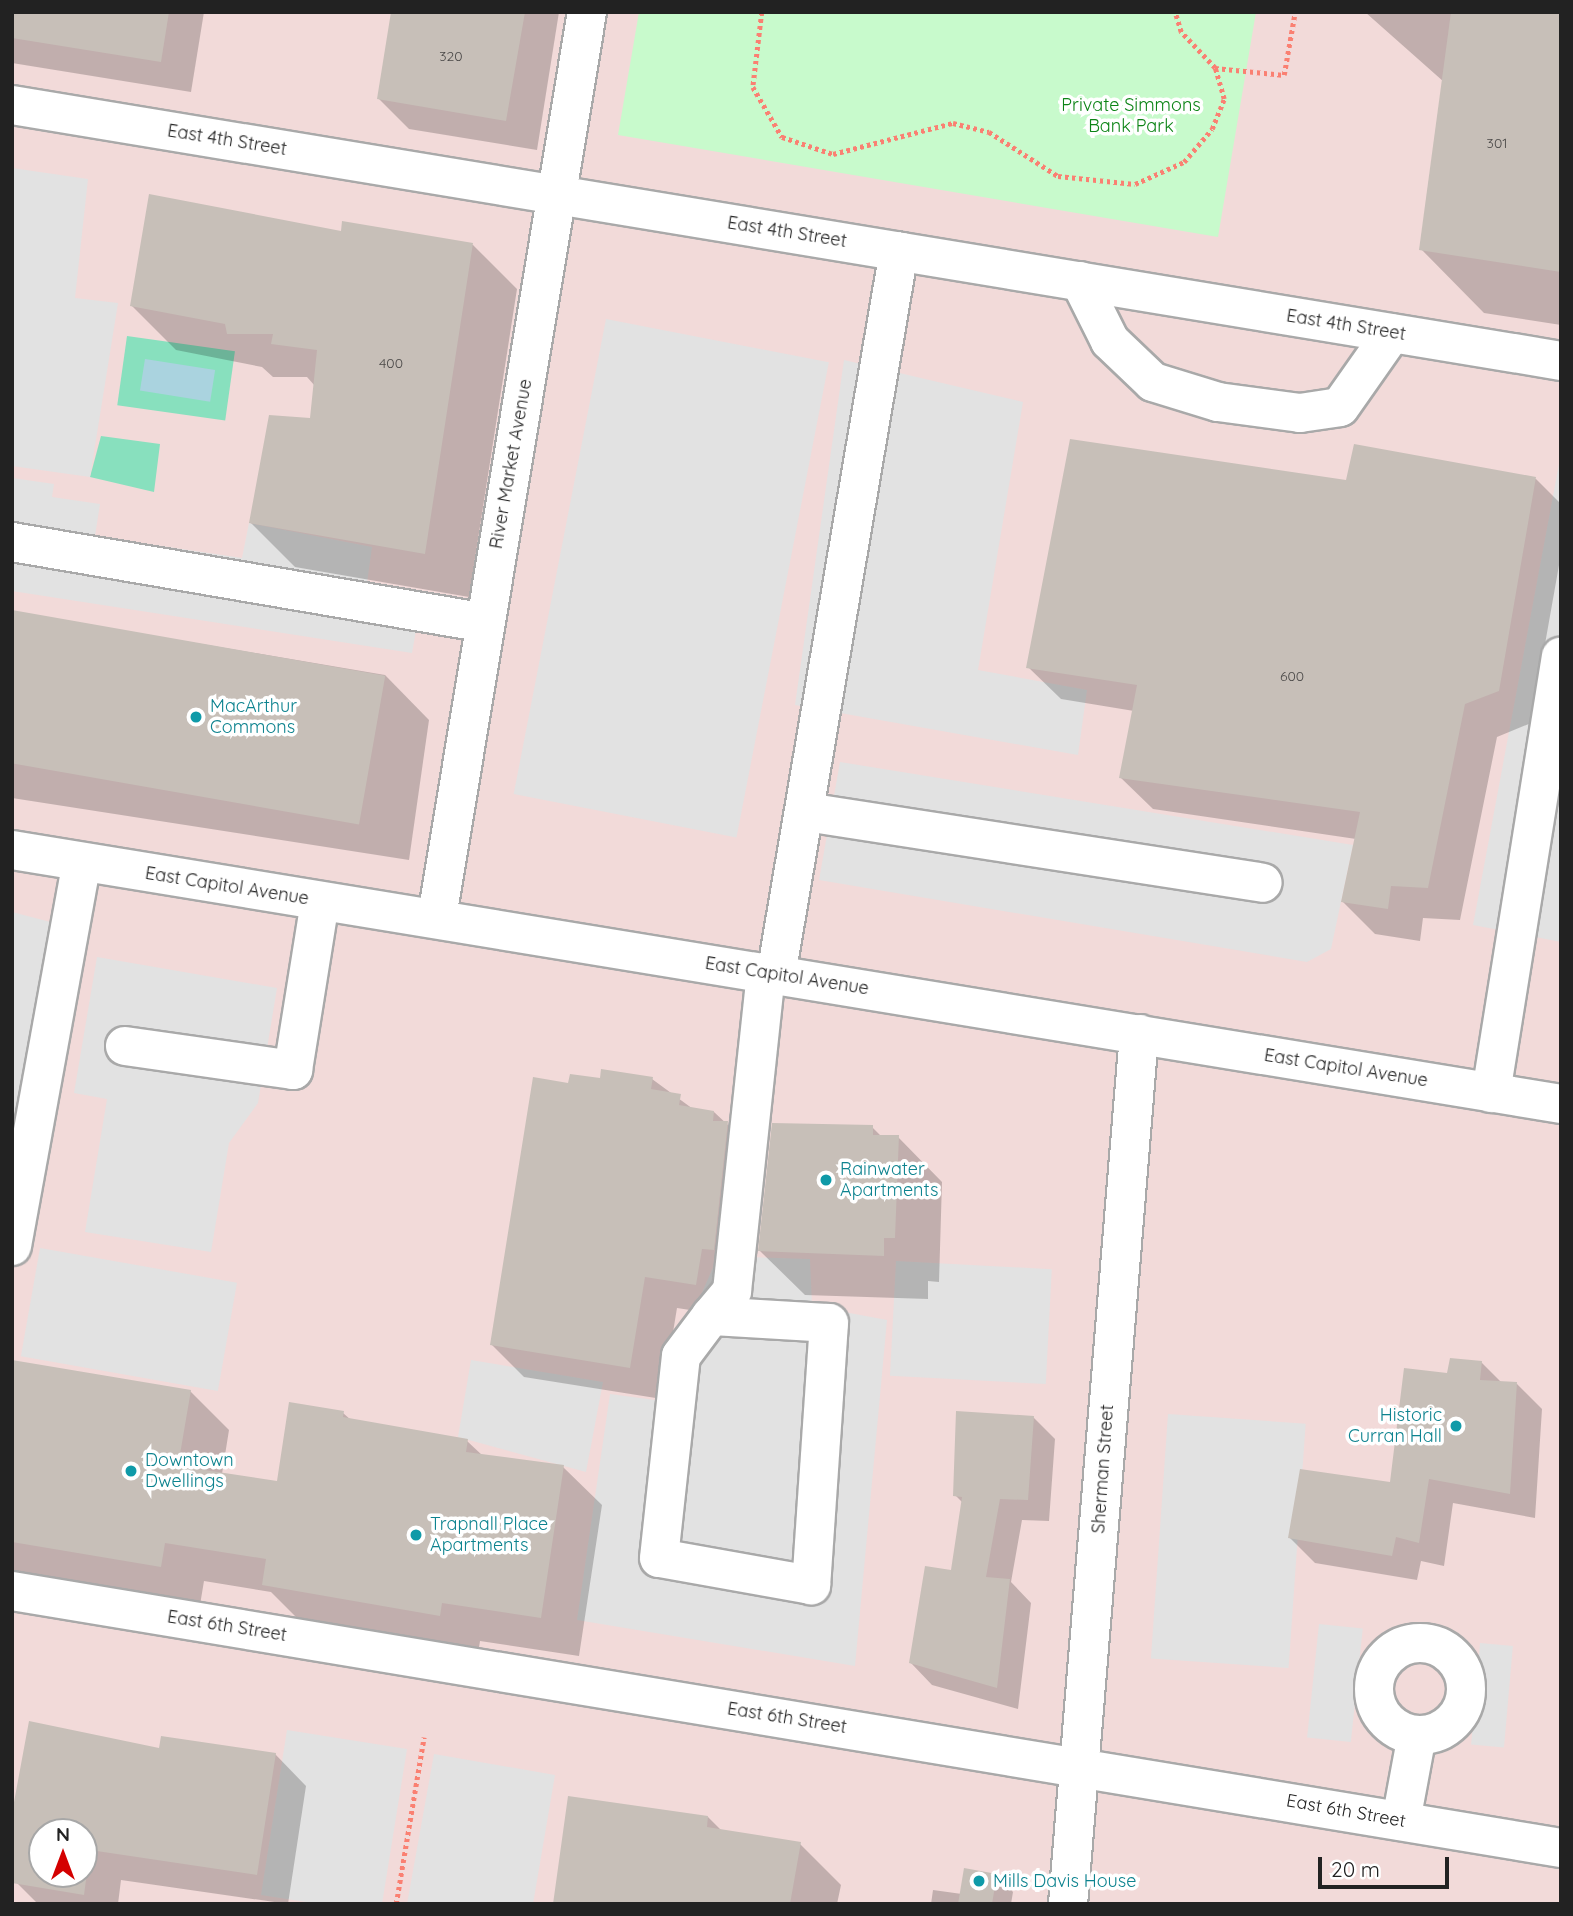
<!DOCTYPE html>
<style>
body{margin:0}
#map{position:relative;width:1573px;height:1916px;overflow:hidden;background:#f2efe9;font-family:Quicksand,sans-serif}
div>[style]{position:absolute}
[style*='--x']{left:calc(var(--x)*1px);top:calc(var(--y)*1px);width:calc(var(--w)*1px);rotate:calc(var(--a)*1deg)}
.commercial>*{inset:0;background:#f2dad9}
.park>*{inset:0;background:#c8facc}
.pitch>*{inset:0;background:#88e0be;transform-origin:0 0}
.parking>*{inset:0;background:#e2e2e2;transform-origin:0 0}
.water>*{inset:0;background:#aad3df;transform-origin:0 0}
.shadow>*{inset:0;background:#0003}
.building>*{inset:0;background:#c7bfb8;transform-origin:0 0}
.path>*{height:4.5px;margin-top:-2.25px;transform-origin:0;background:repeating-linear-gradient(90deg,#fa8072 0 3.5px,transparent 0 7px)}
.roads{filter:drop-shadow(2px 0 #a9a9a9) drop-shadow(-2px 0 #a9a9a9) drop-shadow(0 2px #a9a9a9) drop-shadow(0 -2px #a9a9a9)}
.minor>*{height:38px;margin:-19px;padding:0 19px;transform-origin:19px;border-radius:19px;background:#fff}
.minor>.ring{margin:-19px;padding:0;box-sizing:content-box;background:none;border:38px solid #fff;border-radius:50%}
.dots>*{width:19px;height:19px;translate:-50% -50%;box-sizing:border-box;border:4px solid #fff;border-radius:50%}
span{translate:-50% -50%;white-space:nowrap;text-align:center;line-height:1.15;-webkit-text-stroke:7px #fff;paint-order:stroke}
.number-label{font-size:14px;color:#4b4948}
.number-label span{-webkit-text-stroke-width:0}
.park-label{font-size:18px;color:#0c8416}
.street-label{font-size:18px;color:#222}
.culture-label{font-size:18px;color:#0d838f}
.left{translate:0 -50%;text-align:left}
.right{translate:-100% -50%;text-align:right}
.frame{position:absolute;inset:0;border:14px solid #222;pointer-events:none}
.north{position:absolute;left:28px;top:1818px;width:70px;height:70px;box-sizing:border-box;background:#fff;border:2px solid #a7a7a7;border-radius:50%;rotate:0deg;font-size:19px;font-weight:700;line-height:28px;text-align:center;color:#222}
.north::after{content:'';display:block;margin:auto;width:24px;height:32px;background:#d40000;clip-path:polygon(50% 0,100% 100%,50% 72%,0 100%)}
.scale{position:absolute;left:1318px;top:1857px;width:131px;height:32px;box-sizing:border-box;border:4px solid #222;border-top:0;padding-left:9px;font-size:21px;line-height:24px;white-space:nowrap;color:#222;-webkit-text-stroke:5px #fff;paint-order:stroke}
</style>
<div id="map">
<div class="commercial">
<i style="clip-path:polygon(evenodd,12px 12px,1561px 12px,1561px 1904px,12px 1904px,12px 12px,42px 1832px,84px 1832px,84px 1874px,42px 1874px,42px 1832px)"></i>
</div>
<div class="park">
<i style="clip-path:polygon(639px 12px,1256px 12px,1218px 237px,618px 135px)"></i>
</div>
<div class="pitch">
<i style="left:127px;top:336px;width:109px;height:70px;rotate:8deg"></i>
<i style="clip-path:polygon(101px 436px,160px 444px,154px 492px,90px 477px)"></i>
</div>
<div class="parking">
<i style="clip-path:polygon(12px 168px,88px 179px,75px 298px,118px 303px,90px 477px,12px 466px)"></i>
<i style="left:606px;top:319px;width:227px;height:484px;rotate:11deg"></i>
<i style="clip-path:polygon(844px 360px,1023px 402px,978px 670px,1087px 690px,1078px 755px,795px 705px)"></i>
<i style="clip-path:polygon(1559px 464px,1561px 464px,1561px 942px,1473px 925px)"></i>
<i style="clip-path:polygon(12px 478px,54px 484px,52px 497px,100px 504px,95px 536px,242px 558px,249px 523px,372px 547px,367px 583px,423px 591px,412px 653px,12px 591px)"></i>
<i style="clip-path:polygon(840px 762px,1353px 845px,1331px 949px,1307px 962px,819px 880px)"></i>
<i style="clip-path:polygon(12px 912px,58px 924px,12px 1194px)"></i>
<i style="clip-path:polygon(97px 957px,277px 988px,258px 1103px,229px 1143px,211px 1252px,85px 1232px,107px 1099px,74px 1093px)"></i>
<i style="left:40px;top:1248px;width:200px;height:110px;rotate:10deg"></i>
<i style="clip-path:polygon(718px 1256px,810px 1259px,812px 1306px,887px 1320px,855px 1666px,577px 1620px,610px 1394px,655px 1400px)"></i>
<i style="left:896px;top:1261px;width:156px;height:115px;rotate:3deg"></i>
<i style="clip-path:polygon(471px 1360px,603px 1382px,586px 1472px,458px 1437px)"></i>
<i style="left:1168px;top:1414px;width:138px;height:245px;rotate:4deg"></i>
<i style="left:1319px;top:1624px;width:44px;height:114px;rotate:6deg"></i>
<i style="left:1480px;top:1643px;width:33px;height:102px;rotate:5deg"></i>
<i style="clip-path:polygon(287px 1730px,407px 1749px,382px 1904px,319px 1904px,261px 1895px)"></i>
<i style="clip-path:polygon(434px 1754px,555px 1775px,533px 1904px,407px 1904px)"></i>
</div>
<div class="water">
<i style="left:145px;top:359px;width:71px;height:32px;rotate:9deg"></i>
</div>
<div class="shadow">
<i style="clip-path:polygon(12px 12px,204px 12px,191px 92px,12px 63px)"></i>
<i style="clip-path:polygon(393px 12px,559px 12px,537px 150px,409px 129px,378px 98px)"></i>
<i style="clip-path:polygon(1365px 12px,1561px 12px,1561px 325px,1484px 313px,1421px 249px,1444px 82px)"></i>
<i style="clip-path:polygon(342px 233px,473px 245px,517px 289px,469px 597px,295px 567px,250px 522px,311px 420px,315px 386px,307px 377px,273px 377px,262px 367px,176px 350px,131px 305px)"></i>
<i style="clip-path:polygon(1536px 479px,1561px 504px,1561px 554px,1531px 723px,1497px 737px,1460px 920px,1423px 918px,1420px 941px,1375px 934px,1343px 902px,1356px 839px,1153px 809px,1120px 777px,1134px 711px,1061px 699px,1028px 667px,1348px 482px)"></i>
<i style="clip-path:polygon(12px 612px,385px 675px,429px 720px,409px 860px,12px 798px)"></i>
<i style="clip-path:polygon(652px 1079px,693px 1109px,714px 1112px,760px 1155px,729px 1316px,677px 1308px,662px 1399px,524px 1377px,491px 1344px,569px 1085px)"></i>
<i style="clip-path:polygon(872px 1127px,882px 1137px,898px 1137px,942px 1182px,939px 1282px,928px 1281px,928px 1299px,805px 1295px,760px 1251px)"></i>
<i style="clip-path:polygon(12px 1362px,190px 1391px,229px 1430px,222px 1474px,279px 1483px,343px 1413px,351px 1420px,467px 1441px,483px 1456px,563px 1467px,602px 1505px,579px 1656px,480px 1641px,478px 1654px,302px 1623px,271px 1592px,204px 1581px,200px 1605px,111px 1591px,106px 1586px,12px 1576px)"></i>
<i style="clip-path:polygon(1481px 1362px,1502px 1383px,1517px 1384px,1542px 1409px,1535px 1518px,1453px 1503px,1444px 1566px,1421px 1561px,1417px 1580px,1315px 1563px,1290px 1538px,1392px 1484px,1448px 1375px)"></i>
<i style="clip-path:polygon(1033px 1417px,1055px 1439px,1049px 1521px,1022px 1520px,1011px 1582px,1031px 1603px,1018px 1709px,932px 1685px,911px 1663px,952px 1572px,963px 1503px,955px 1495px)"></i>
<i style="clip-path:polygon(evenodd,161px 1750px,275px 1754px,306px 1786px,288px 1904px,121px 1880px,118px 1904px,38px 1904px,16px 1882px,12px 1823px,161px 1750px,42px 1832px,84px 1832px,84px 1874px,42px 1874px,42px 1832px)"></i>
<i style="clip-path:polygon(708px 1817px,722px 1831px,800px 1844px,841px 1885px,837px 1904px,555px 1904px)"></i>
<i style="clip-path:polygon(996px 1875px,1013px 1892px,1011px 1904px,931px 1904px,933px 1890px,962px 1894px)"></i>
</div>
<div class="building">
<i style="clip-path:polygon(12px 12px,169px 12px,161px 62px,12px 38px)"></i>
<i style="clip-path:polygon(391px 12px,525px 12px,506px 121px,377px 99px)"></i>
<i style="clip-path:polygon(1451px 12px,1561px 12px,1561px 272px,1419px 250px)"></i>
<i style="clip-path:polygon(149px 194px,341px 231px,342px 221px,473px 243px,425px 554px,249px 523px,269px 415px,310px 418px,317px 350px,271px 344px,273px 334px,227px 334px,225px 324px,130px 306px)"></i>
<i style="clip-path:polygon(1070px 439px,1346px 480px,1354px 444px,1536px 477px,1499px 691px,1465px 704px,1428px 888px,1391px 886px,1388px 909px,1341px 902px,1360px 812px,1119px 778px,1137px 685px,1026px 668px)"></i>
<i style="left:12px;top:610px;width:379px;height:151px;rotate:10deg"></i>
<i style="clip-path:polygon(601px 1069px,653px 1077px,651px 1089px,681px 1094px,679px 1105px,714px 1111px,713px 1121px,728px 1121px,714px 1250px,702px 1249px,696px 1285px,645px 1277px,630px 1368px,490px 1345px,533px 1077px,568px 1083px,570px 1074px,600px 1078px)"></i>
<i style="clip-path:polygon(772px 1123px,873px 1125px,873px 1135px,899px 1135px,895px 1238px,884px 1238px,884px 1256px,758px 1251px)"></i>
<i style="clip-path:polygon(1450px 1358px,1482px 1361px,1480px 1380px,1517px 1382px,1510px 1494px,1429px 1479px,1419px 1543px,1396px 1537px,1392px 1556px,1288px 1538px,1300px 1469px,1390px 1482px,1404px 1368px,1447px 1373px)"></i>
<i style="clip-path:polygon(12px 1360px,191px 1390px,178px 1466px,277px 1481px,289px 1402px,344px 1411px,343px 1417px,468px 1439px,466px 1452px,564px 1465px,541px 1618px,442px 1603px,440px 1616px,262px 1585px,266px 1559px,165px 1543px,161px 1567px,12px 1542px)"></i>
<i style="clip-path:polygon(956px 1411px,1034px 1416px,1028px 1500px,1000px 1499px,986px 1577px,1010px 1579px,997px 1688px,909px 1663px,925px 1566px,951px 1570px,962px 1497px,953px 1496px)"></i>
<i style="clip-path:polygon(evenodd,29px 1721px,159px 1748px,161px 1736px,276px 1753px,257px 1875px,90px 1850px,84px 1895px,12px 1883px,12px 1813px,29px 1721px,42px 1832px,84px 1832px,84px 1874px,42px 1874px,42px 1832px)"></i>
<i style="clip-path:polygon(568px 1796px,708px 1816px,707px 1827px,801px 1842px,790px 1904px,553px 1904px)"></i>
<i style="clip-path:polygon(964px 1868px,997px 1874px,992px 1904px,958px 1904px)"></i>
</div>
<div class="path">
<i style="--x:762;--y:12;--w:76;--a:96.8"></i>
<i style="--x:753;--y:87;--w:58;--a:59.9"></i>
<i style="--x:782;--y:137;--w:54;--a:18.4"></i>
<i style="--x:833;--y:154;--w:124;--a:-14.5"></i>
<i style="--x:953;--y:123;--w:37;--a:14"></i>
<i style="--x:989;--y:132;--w:82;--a:32.5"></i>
<i style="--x:1058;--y:176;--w:77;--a:5.9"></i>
<i style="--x:1135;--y:184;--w:54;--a:-24.2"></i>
<i style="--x:1184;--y:162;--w:43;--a:-49.7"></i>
<i style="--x:1212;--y:129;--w:32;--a:-68"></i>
<i style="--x:1224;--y:99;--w:32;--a:-106"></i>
<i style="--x:1215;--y:68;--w:50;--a:-133.4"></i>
<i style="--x:1181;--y:32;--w:21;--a:-107"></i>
<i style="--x:1215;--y:68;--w:69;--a:5.8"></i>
<i style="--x:1284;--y:75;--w:64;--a:-80.1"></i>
<i style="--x:396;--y:1904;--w:169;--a:-80.5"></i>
</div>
<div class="roads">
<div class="minor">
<i style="--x:12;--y:105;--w:1570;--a:9.38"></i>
<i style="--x:1080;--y:281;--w:67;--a:63.4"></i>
<i style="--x:1110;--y:341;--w:59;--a:43.6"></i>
<i style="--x:1153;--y:382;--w:68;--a:17.1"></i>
<i style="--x:1218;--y:402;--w:83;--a:7.6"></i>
<i style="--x:1300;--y:413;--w:40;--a:-8.5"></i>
<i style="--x:1340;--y:407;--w:90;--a:-54.9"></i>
<i style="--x:12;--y:542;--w:480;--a:9.7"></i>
<i style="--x:806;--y:812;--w:462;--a:8.8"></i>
<i style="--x:12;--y:850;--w:1570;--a:9.31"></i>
<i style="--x:437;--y:917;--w:917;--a:-80.59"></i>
<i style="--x:776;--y:975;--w:734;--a:-80.36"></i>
<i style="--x:125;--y:1046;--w:170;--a:8.1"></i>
<i style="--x:293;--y:1070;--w:171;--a:-80.9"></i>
<i style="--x:1491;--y:1093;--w:442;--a:-80.9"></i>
<i style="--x:12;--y:1246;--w:390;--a:-79.7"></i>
<i style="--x:711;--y:1316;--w:118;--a:3.4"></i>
<i style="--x:829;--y:1323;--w:263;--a:93.9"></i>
<i style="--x:811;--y:1585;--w:154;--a:-169.9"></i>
<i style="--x:659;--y:1558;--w:203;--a:-83.8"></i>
<i style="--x:681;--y:1356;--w:50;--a:-53.1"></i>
<i style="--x:711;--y:1316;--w:33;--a:-50"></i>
<i style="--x:732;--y:1291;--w:320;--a:-83.9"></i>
<i style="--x:12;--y:1591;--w:1570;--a:9.42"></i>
<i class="ring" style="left:1374px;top:1643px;width:54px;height:54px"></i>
<i style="--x:1401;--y:1821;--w:87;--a:-79.5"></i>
<i style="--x:1068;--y:1904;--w:873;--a:-85.33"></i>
</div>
</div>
<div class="dots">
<i style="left:196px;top:717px;background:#0f9aa8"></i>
<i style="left:826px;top:1180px;background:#0f9aa8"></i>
<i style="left:1456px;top:1426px;background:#0f9aa8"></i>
<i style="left:131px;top:1471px;background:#0f9aa8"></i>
<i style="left:416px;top:1535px;background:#0f9aa8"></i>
<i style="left:979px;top:1881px;background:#0f9aa8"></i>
</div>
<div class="number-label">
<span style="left:451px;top:56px">320</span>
<span style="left:1497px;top:143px">301</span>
<span style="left:391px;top:363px">400</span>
<span style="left:1292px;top:676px">600</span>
</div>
<div class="park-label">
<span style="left:1131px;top:116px">Private Simmons<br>Bank Park</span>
</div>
<div class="street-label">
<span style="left:227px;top:140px;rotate:9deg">East 4th Street</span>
<span style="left:787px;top:232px;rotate:9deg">East 4th Street</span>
<span style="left:1346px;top:325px;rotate:9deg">East 4th Street</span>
<span style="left:511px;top:464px;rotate:-80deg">River Market Avenue</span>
<span style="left:227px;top:886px;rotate:9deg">East Capitol Avenue</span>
<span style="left:787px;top:976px;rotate:9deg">East Capitol Avenue</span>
<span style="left:1346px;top:1068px;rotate:9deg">East Capitol Avenue</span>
<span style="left:1103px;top:1469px;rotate:-86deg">Sherman Street</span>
<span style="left:227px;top:1626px;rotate:9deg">East 6th Street</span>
<span style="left:787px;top:1718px;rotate:9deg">East 6th Street</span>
<span style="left:1346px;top:1811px;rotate:10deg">East 6th Street</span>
</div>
<div class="culture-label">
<span class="left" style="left:210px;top:717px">MacArthur<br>Commons</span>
<span class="left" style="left:840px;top:1180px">Rainwater<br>Apartments</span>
<span class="right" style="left:1442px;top:1426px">Historic<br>Curran Hall</span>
<span class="left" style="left:145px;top:1471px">Downtown<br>Dwellings</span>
<span class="left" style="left:430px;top:1535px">Trapnall Place<br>Apartments</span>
<span class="left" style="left:993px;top:1881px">Mills Davis House</span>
</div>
<div class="frame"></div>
<div class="north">N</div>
<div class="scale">20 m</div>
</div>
